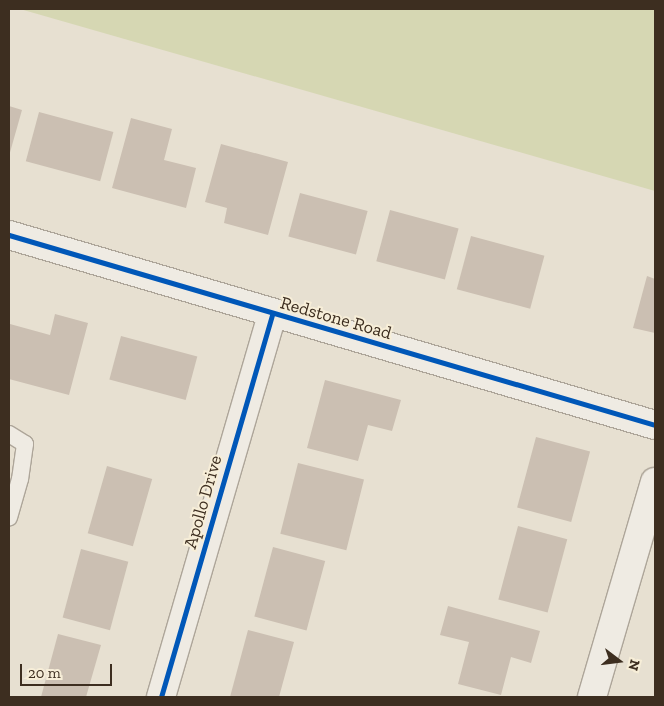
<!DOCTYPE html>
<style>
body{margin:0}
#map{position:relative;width:664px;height:706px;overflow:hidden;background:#e7e0d1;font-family:"Zilla Slab",serif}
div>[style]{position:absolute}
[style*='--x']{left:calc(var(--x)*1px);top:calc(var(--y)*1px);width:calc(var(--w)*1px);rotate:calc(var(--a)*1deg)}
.green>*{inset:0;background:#d6d7b3}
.building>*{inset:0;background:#cbbfb2;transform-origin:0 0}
.roads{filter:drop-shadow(1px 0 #ada599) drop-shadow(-1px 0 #ada599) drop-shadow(0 1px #ada599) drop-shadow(0 -1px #ada599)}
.service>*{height:16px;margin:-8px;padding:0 8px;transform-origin:8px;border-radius:8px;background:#efebe3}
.minor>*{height:28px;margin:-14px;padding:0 14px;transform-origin:14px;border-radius:14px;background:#efebe3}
.cycleway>*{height:5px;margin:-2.5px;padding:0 2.5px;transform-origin:2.5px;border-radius:2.5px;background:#0057b8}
span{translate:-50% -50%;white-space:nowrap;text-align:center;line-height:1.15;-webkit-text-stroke:4px #f7eed8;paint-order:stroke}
.street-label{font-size:18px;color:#3d2e20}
.frame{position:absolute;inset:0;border:10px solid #3d2e20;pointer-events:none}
.north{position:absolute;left:594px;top:636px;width:50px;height:50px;-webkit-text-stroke:4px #f7eed8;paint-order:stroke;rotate:105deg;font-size:14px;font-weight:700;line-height:20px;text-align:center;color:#3d2e20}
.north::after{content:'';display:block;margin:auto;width:18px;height:22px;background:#3d2e20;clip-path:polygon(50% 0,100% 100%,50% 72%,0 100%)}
.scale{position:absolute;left:20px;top:664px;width:92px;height:22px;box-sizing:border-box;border:2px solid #3d2e20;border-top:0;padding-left:6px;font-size:15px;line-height:18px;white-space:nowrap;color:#3d2e20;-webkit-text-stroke:4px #f7eed8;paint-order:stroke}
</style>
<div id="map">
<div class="green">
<i style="clip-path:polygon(20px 9px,655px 9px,655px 191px)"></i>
</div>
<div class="building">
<i style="clip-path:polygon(9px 106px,22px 110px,9px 156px)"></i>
<i style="left:39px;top:112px;width:77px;height:51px;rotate:15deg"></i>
<i style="clip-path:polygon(131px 118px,172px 129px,164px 160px,196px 168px,186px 208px,112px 188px)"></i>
<i style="clip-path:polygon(221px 144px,288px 162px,268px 235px,224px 223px,227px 208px,205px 202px)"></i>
<i style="left:300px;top:193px;width:70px;height:45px;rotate:15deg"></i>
<i style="left:390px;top:210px;width:71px;height:53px;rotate:15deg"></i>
<i style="left:471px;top:236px;width:76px;height:55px;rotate:15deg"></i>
<i style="clip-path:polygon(647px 276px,655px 279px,655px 333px,633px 328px)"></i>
<i style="clip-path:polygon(55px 314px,88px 323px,69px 395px,9px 379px,10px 324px,50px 335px)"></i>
<i style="left:121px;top:336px;width:79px;height:45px;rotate:15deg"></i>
<i style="clip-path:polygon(325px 380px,401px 400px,392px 431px,368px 425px,358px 461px,307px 448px)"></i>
<i style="left:536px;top:437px;width:56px;height:73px;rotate:15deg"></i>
<i style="left:298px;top:463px;width:68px;height:73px;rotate:14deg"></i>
<i style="left:107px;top:466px;width:47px;height:70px;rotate:16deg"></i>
<i style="left:518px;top:526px;width:51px;height:76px;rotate:15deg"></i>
<i style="left:273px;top:547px;width:54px;height:72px;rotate:15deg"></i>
<i style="left:81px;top:549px;width:49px;height:71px;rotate:15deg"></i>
<i style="clip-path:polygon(448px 606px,540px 631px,531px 663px,511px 657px,501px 695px,458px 684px,469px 642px,440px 635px)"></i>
<i style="clip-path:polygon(248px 630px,294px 642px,279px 697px,230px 697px)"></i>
<i style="clip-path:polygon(58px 634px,101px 645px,86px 697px,41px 697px)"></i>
</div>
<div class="roads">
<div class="service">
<i style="--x:9;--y:434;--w:19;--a:32"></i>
<i style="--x:25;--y:444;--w:35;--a:98"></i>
<i style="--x:20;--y:479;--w:40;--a:106"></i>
</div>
<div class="minor">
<i style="--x:9;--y:235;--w:673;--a:16.39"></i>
<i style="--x:161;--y:697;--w:399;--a:-73.8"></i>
<i style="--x:592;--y:697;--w:224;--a:-73.7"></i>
</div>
</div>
<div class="cycleway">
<i style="--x:9;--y:235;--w:673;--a:16.39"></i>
<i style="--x:161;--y:697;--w:399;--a:-73.8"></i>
</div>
<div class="street-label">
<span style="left:336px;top:318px;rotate:16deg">Redstone Road</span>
<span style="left:203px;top:502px;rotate:-74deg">Apollo Drive</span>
</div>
<div class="frame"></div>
<div class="north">N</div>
<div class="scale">20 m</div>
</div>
